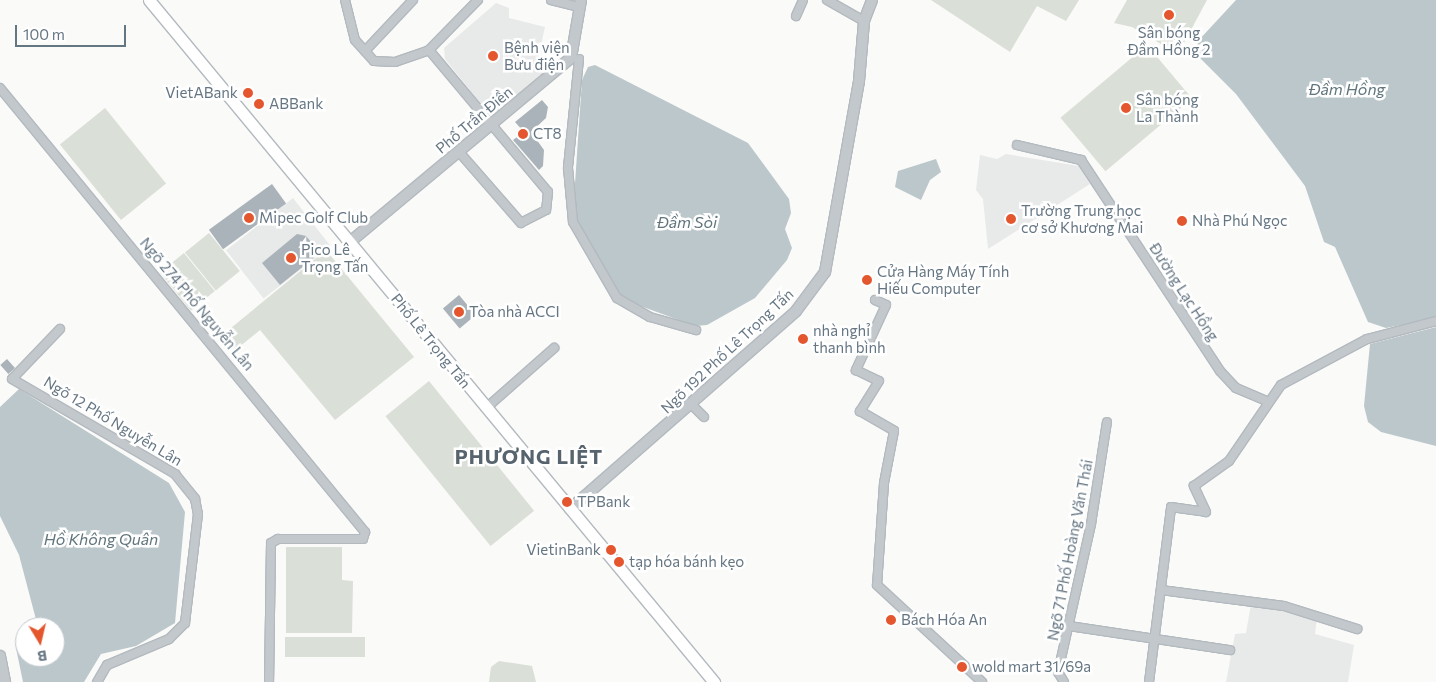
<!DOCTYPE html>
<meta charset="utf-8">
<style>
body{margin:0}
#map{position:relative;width:1436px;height:682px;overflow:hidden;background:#fafaf8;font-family:Commissioner,sans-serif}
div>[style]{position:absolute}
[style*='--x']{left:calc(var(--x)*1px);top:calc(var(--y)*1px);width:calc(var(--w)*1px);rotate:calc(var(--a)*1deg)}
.built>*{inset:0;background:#e8e9e9;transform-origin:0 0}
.green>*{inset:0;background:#dadfd7;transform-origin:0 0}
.water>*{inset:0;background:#bbc7cb}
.building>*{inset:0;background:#aab3b9;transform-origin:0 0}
.roads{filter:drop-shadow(1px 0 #b3babf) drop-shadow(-1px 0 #b3babf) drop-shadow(0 1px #b3babf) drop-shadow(0 -1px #b3babf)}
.minor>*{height:8px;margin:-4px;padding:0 4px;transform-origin:4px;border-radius:4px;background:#c3c8cc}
.tertiary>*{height:10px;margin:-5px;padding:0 5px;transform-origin:5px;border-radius:5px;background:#c3c8cc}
.secondary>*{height:11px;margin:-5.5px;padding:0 5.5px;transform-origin:5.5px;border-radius:5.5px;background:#fff}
.dots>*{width:14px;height:14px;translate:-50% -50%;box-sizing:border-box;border:2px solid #fff;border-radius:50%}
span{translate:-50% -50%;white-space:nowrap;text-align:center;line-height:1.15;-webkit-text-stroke:5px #fff;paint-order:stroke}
.poi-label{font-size:15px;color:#657683}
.left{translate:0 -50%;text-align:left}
.right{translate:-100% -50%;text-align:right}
.street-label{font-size:15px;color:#657683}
.water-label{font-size:16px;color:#60757c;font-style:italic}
.district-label{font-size:20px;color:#57646e;font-weight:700;letter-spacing:1px}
.north{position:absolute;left:15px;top:617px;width:50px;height:50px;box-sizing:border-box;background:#fff;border:1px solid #c1c8cd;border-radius:50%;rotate:171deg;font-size:14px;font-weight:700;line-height:20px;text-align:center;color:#657683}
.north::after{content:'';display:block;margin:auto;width:18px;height:22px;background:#e4572e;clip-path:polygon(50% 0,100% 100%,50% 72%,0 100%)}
.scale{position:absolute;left:15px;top:25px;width:111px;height:22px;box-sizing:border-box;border:2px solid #657683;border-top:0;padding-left:6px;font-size:15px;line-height:18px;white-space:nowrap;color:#657683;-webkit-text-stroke:4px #fff;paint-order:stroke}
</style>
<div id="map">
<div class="built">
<i style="clip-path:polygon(496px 3px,509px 8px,509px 18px,545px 27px,539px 54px,559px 62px,500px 112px,486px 110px,445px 59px,444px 48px)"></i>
<i style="clip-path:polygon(1006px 154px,1079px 166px,1090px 184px,988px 249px,983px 199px,976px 190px,980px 155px,997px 159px)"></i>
<i style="left:293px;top:198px;width:61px;height:85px;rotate:52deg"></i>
<i style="clip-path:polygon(1251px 604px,1317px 618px,1315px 634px,1354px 645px,1348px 682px,1226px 682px,1235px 634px,1246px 633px)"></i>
</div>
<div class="green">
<i style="clip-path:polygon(931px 0,1079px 0,1066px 21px,1037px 6px,1010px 52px)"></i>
<i style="clip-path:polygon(1127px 0,1207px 0,1178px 54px,1132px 27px,1114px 23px)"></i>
<i style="left:1147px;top:45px;width:70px;height:113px;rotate:50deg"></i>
<i style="left:105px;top:108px;width:97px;height:58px;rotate:51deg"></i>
<i style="left:209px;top:233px;width:49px;height:31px;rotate:51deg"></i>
<i style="clip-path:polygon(326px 250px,414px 357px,335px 420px,260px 330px,233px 352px,220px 337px)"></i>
<i style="left:184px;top:253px;width:49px;height:31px;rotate:51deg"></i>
<i style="left:429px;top:381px;width:167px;height:56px;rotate:51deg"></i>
<i style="clip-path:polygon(286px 547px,342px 547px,342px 580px,353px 581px,352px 633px,286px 633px)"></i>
<i style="left:365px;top:637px;width:20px;height:80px;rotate:90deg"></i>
<i style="clip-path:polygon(499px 661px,532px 666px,536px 682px,489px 682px,491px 667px)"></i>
</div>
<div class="water">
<i style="clip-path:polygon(1236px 0,1436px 0,1436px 318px,1386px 328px,1368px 322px,1335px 247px,1324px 242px,1305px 186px,1236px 94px,1196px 54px,1198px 41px)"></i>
<i style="clip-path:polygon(595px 65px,748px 143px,789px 199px,791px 213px,785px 229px,792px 248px,787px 260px,755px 298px,707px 325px,695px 326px,627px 301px,615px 289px,573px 213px,582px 80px,588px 67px)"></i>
<i style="clip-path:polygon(936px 159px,941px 172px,930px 180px,921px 200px,895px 187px,898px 171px)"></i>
<i style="clip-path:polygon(1436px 327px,1436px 446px,1381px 432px,1368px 422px,1364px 406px,1370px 344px)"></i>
<i style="clip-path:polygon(19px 389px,169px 483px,185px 512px,175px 623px,136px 646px,101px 654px,84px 682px,23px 682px,16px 648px,25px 646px,25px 657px,55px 657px,55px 627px,38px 627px,19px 555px,0 516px,0 407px)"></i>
</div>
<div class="building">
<i style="clip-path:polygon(542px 100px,548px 107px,546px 118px,531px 132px,544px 150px,543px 166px,539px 170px,513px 140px,524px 132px,515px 122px)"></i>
<i style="left:272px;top:184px;width:24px;height:78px;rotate:54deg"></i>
<i style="clip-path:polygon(297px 234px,306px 236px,320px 253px,280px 285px,262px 263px)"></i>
<i style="left:459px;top:295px;width:26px;height:21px;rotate:50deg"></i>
<i style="left:7px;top:359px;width:12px;height:9px;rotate:48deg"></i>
</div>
<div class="roads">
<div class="minor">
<i style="--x:345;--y:0;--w:41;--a:76"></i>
<i style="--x:355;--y:40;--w:28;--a:48"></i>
<i style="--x:374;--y:61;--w:21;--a:3"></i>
<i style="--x:395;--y:62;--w:36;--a:-19"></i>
<i style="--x:429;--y:50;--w:70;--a:-45.6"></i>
<i style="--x:551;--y:0;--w:29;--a:14"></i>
<i style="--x:827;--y:0;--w:43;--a:29.6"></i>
<i style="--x:796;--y:16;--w:17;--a:-66"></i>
<i style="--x:429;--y:50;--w:185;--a:50"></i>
<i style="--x:548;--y:192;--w:18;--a:96"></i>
<i style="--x:546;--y:210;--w:28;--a:153"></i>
<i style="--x:521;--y:223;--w:94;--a:-131.1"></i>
<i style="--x:365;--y:51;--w:70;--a:-46.7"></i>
<i style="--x:579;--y:59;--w:110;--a:95.8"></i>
<i style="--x:568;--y:168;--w:54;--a:84.7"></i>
<i style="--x:573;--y:222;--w:88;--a:59.9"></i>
<i style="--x:617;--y:298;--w:38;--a:30"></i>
<i style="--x:650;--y:317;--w:48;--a:15.8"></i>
<i style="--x:0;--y:88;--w:575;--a:50.58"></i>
<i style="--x:365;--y:532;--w:7;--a:106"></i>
<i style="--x:363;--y:539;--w:85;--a:180"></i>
<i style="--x:278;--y:539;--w:8;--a:150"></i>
<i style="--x:271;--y:543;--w:139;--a:90.8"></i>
<i style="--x:1017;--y:145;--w:66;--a:13.2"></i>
<i style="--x:1081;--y:160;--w:253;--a:56.6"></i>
<i style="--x:1220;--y:371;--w:23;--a:47"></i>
<i style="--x:1236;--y:388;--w:33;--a:23"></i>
<i style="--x:875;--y:300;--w:12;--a:24"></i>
<i style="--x:886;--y:305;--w:72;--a:114.8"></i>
<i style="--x:856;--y:370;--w:25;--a:26"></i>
<i style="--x:879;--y:381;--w:36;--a:122"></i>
<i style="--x:860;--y:411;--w:39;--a:30"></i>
<i style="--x:894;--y:431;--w:53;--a:100.9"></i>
<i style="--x:884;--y:483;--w:102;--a:93.9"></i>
<i style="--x:877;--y:585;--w:143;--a:42.7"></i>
<i style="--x:60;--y:329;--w:69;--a:133.8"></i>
<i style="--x:12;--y:379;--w:189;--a:30.2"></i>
<i style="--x:175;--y:474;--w:32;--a:51"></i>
<i style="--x:195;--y:499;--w:15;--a:79"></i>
<i style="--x:198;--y:514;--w:110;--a:96.8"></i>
<i style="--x:185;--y:623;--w:23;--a:135"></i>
<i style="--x:169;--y:639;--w:67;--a:157.2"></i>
<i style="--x:107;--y:665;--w:20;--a:120"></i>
<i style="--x:692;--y:405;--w:17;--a:45"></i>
<i style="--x:486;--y:408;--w:91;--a:-41.4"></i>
<i style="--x:1161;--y:590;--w:124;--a:7.4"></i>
<i style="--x:1284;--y:606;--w:77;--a:17.5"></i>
<i style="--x:1069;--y:626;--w:163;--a:8.5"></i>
<i style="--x:1064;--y:682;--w:12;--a:-121"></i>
<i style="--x:1058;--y:672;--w:152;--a:-77.4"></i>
<i style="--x:1091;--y:524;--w:103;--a:-81.1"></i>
<i style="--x:1149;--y:682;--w:176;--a:-82.8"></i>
<i style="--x:1171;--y:507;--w:35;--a:8"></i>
<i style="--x:1206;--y:512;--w:29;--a:-115"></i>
<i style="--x:1194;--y:486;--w:43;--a:-35.5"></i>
<i style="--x:1229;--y:461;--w:92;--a:-55.6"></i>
<i style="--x:1281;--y:385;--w:98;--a:-28.1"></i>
<i style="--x:1367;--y:339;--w:71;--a:-14.6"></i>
</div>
<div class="tertiary">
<i style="--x:350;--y:242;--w:288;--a:-39.8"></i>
<i style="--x:571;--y:58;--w:59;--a:-80.2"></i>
<i style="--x:570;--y:509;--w:300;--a:-41.2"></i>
<i style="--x:796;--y:311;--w:49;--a:-53.4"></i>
<i style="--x:825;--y:272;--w:194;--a:-79.9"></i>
<i style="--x:859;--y:81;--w:60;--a:-85.2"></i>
<i style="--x:864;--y:21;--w:22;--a:-69"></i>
<i style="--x:0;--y:656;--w:26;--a:79"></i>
</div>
<div class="secondary">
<i style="--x:149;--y:0;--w:886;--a:50.36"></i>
</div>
</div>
<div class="dots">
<i style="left:1169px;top:15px;background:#e4572e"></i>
<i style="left:493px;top:56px;background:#e4572e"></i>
<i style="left:248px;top:93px;background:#e4572e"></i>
<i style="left:259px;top:104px;background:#e4572e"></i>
<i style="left:1126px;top:108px;background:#e4572e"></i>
<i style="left:523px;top:134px;background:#e4572e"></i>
<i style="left:249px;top:218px;background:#e4572e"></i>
<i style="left:1011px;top:219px;background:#e4572e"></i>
<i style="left:1182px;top:221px;background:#e4572e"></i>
<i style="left:291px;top:258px;background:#e4572e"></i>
<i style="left:867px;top:280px;background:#e4572e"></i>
<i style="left:459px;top:312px;background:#e4572e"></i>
<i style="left:803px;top:339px;background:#e4572e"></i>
<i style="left:567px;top:502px;background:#e4572e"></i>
<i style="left:611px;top:550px;background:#e4572e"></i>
<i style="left:619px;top:562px;background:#e4572e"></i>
<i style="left:891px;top:620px;background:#e4572e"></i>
<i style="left:962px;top:667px;background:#e4572e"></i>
</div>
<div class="poi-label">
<span style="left:1169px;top:41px">Sân bóng<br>Đầm Hồng 2</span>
<span class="left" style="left:504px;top:56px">Bệnh viện<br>Bưu điện</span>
<span class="right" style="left:238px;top:93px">VietABank</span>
<span class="left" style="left:1136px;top:108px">Sân bóng<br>La Thành</span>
<span class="left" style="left:269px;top:104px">ABBank</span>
<span class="left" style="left:533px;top:134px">CT8</span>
<span class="left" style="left:1021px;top:219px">Trường Trung học<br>cơ sở Khương Mai</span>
<span class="left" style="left:259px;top:218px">Mipec Golf Club</span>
<span class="left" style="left:1192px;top:221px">Nhà Phú Ngọc</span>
<span class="left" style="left:301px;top:258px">Pico Lê<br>Trọng Tấn</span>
<span class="left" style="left:877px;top:280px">Cửa Hàng Máy Tính<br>Hiếu Computer</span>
<span class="left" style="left:469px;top:312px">Tòa nhà ACCI</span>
<span class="left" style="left:813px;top:339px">nhà nghỉ<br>thanh bình</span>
<span class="left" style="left:577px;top:502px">TPBank</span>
<span class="right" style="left:601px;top:550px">VietinBank</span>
<span class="left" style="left:629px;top:562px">tạp hóa bánh kẹo</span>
<span class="left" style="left:901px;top:620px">Bách Hóa An</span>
<span class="left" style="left:972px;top:667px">wold mart 31/69a</span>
</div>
<div class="street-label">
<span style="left:474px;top:120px;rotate:-40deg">Phố Trần Điền</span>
<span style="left:1184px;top:292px;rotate:57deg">Đường Lạc Hồng</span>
<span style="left:197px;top:304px;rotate:50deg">Ngõ 274 Phố Nguyễn Lân</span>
<span style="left:431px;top:341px;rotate:51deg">Phố Lê Trọng Tấn</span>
<span style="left:727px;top:351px;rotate:-43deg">Ngõ 192 Phố Lê Trọng Tấn</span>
<span style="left:113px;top:421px;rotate:31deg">Ngõ 12 Phố Nguyễn Lân</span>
<span style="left:1070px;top:550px;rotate:-79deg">Ngõ 71 Phố Hoàng Văn Thái</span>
</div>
<div class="water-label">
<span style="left:1347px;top:89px">Đầm Hồng</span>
<span style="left:687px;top:222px">Đầm Sòi</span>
<span style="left:101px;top:539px">Hồ Không Quân</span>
</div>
<div class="district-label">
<span style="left:529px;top:456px">PHƯƠNG LIỆT</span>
</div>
<div class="north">B</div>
<div class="scale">100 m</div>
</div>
